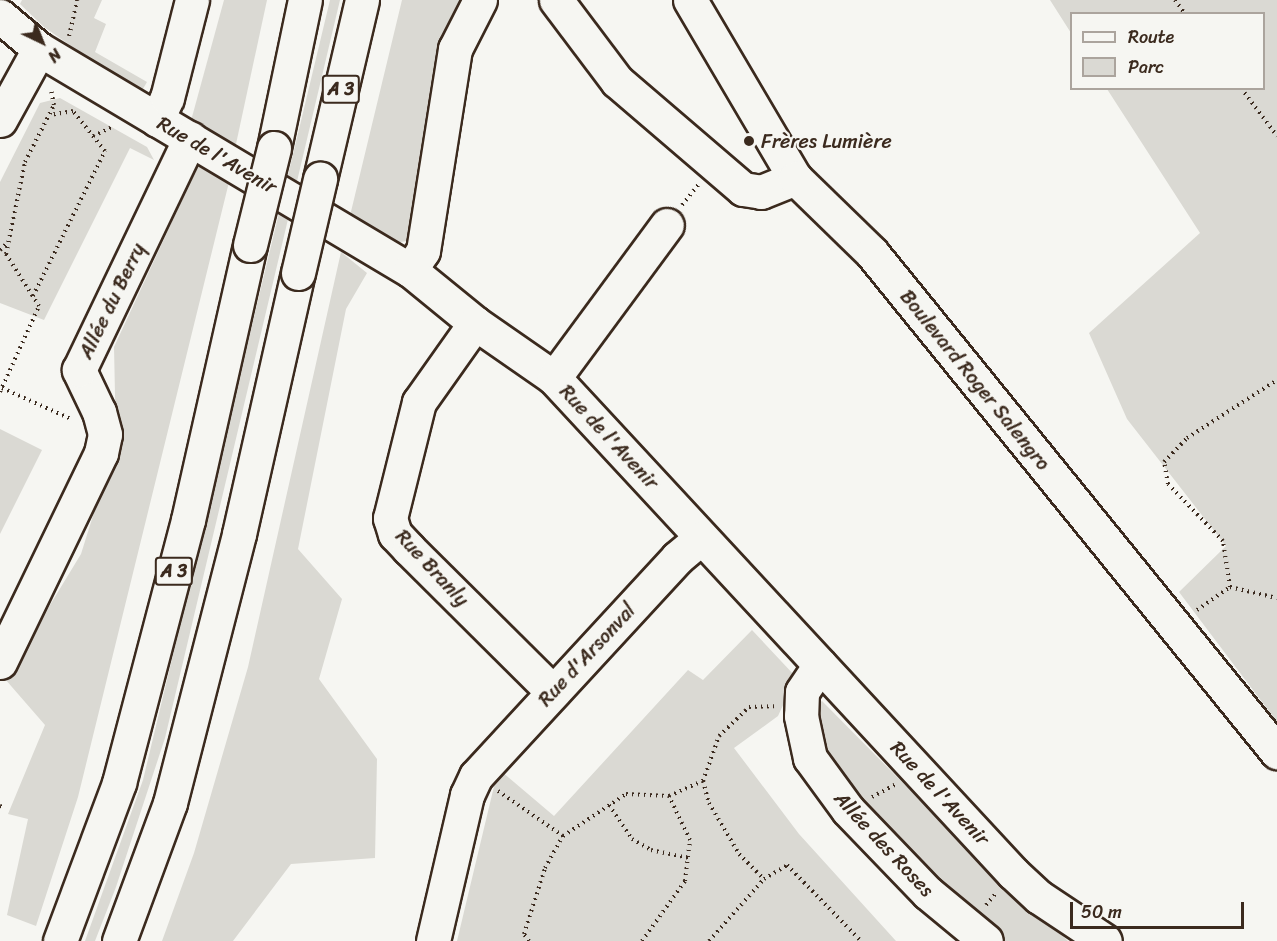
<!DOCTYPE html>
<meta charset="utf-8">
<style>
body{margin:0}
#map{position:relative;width:1277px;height:941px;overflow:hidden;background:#f6f6f2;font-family:Sriracha,sans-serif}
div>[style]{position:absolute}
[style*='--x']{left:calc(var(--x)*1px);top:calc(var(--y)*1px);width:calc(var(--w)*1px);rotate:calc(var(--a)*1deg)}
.green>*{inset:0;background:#dad9d3}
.path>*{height:4px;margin-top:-2px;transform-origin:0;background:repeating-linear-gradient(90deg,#3b2a1e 0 1.5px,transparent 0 6px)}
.roads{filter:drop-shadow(2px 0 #3b2a1e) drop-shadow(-2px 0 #3b2a1e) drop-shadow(0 2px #3b2a1e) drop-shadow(0 -2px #3b2a1e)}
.minor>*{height:33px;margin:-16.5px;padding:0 16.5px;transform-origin:16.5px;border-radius:16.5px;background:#f6f6f2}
.highway>*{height:33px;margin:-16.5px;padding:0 16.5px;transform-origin:16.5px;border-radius:16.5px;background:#f6f6f2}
.bridges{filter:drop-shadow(2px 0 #3b2a1e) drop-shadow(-2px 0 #3b2a1e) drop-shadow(0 2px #3b2a1e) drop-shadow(0 -2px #3b2a1e)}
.highway-bridge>*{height:33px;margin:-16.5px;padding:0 16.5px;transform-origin:16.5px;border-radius:16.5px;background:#f6f6f2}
.dots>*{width:16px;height:16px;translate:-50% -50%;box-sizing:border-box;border:3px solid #f6f6f2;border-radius:50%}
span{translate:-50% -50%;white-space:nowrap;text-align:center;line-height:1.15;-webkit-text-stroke:4.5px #f6f6f2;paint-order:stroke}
.shield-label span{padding:2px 4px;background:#f6f6f2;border:2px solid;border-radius:4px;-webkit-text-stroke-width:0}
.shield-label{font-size:18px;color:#3b2a1e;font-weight:700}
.poi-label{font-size:20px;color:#3b2a1e}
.left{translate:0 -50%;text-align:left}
.street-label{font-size:20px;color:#3b2a1e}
.legend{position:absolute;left:1070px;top:12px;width:195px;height:78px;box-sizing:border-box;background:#f6f6f2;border:2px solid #aba49d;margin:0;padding:8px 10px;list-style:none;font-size:18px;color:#3b2a1e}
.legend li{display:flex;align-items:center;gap:12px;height:30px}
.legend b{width:30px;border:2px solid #aba49d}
.north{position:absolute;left:12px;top:12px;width:60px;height:60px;-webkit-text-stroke:4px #f6f6f2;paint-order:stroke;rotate:137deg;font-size:16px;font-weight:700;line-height:24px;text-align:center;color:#3b2a1e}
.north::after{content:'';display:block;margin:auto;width:21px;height:27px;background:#3b2a1e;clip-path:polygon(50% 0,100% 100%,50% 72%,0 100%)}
.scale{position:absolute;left:1070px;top:902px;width:174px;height:27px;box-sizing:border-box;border:3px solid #3b2a1e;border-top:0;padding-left:8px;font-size:18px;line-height:21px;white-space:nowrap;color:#3b2a1e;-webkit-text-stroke:4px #f6f6f2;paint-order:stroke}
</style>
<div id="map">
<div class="green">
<i style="clip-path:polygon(22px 0,102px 0,94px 18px,106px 24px,95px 52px,147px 82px,140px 94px,44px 27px,20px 4px)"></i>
<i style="clip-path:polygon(224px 0,267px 0,233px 158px,189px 128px)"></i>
<i style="clip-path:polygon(330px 0,340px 0,165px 738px,116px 887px,95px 941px,85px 941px,143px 780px)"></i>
<i style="clip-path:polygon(402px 0,463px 0,439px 44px,407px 241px,388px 244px,348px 224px)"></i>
<i style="clip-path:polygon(1050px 0,1277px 0,1277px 722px,1179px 592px,1226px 546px,1127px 419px,1089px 333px,1200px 233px,1107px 89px,1264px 88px,1264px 14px,1072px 14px,1071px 33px)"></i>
<i style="clip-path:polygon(60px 98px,147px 147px,154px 160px,130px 148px,44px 320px,0 303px,0 182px,40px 103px)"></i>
<i style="clip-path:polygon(197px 158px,230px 178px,78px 797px,36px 926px,7px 915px,28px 819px,8px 814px,45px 725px,5px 679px,81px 554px,116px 442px,114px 347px,172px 222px,161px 216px)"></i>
<i style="clip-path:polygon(341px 252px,367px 273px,346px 309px,298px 549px,342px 599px,319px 679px,377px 759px,375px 858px,291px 864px,233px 941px,162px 941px,194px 853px,248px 667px)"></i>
<i style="clip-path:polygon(0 429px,42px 450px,0 534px)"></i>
<i style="clip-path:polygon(752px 630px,796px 677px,778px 716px,734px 748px,799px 834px,896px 941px,457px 941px,496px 778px,501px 771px,554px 816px,688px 670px,703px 680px)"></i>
<i style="clip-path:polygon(822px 701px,989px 870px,1068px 941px,1004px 941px,989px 931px,828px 769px,810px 710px)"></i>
</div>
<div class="path">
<i style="--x:1175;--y:0;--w:17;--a:54"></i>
<i style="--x:69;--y:36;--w:37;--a:-77"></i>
<i style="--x:1241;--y:88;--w:60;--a:53.1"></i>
<i style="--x:93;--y:136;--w:23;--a:-25"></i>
<i style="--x:682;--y:205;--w:26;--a:-51"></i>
<i style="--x:0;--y:250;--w:11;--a:-45"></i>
<i style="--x:33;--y:296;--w:162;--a:-63.6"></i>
<i style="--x:105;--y:151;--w:51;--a:-128.7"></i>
<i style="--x:73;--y:111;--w:22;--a:170"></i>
<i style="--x:2;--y:388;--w:76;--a:24.2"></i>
<i style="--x:0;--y:392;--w:94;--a:-65.6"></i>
<i style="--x:39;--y:306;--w:62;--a:-122.4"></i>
<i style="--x:6;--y:254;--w:94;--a:-78.3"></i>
<i style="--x:25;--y:162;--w:64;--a:-63"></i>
<i style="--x:54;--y:105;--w:16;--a:-101"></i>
<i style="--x:1230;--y:587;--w:47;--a:-98.7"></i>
<i style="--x:1223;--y:541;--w:79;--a:-134"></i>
<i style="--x:1168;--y:484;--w:22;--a:-100"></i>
<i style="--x:1164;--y:462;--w:33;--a:-46"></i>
<i style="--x:1187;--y:438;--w:107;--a:-32.8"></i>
<i style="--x:1197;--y:610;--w:40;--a:-34.9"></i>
<i style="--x:1230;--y:587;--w:48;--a:13.2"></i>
<i style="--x:703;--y:781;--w:23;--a:75"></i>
<i style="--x:709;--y:803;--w:59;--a:59.5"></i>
<i style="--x:739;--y:854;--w:35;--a:45"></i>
<i style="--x:764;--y:879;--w:27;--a:-31"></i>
<i style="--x:787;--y:865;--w:106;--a:45.8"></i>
<i style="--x:498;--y:791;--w:79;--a:34.7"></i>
<i style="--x:563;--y:836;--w:76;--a:-33.7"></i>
<i style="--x:626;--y:794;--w:43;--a:2.7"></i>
<i style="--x:669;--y:796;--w:37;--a:-24"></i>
<i style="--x:703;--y:781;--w:48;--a:-70.4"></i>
<i style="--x:719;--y:736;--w:42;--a:-44"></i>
<i style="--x:749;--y:707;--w:25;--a:-2"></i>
<i style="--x:872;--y:797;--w:26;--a:-28"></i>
<i style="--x:609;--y:805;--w:41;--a:55.9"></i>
<i style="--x:632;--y:839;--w:22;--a:30"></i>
<i style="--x:651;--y:850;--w:38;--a:12"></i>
<i style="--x:0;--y:806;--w:3;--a:18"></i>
<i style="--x:986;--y:905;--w:17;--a:-50"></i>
<i style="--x:529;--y:941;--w:9;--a:-126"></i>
<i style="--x:524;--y:934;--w:69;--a:-72.3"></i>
<i style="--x:545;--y:868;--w:37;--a:-61"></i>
<i style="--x:642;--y:941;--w:74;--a:-54.4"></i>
<i style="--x:685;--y:881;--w:41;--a:-83"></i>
<i style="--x:690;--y:840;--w:49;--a:-115.5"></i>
<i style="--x:709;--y:941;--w:83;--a:-48.4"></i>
</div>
<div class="roads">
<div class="minor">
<i style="--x:556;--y:0;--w:101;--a:53"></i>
<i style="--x:617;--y:81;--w:166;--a:40.6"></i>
<i style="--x:743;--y:189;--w:18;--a:9"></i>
<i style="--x:761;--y:192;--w:37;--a:-22"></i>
<i style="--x:690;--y:0;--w:207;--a:59.5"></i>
<i style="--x:795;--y:178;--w:107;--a:44.2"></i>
<i style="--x:872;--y:253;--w:643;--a:50.94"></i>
<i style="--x:0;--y:16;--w:51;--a:40.2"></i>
<i style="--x:39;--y:49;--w:432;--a:30.8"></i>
<i style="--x:410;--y:270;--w:84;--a:39.2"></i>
<i style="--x:475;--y:323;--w:96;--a:34.8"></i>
<i style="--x:554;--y:378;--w:675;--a:47.16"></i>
<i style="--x:1013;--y:873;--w:35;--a:43"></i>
<i style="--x:1039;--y:897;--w:79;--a:33.7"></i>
<i style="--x:0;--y:120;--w:81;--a:-61.2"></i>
<i style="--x:157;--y:120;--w:24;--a:-66"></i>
<i style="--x:167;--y:98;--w:101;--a:-75.7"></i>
<i style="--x:410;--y:270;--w:23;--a:-56"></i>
<i style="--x:423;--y:251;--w:205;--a:-81"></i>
<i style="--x:455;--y:49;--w:55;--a:-63"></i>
<i style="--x:475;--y:323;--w:97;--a:125.3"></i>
<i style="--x:419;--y:402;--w:120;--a:104"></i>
<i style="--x:390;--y:518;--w:17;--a:73"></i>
<i style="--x:395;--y:534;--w:21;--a:47"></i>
<i style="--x:409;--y:549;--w:203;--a:44.8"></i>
<i style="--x:554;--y:378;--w:190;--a:-53.6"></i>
<i style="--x:0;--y:662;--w:232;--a:-64.2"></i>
<i style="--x:101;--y:453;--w:19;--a:-78"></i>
<i style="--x:105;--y:434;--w:23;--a:-105"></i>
<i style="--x:99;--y:412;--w:47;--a:-115.5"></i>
<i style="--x:79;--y:370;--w:257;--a:-64.4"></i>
<i style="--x:820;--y:665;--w:32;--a:124"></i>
<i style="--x:802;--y:692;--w:24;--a:92"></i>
<i style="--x:801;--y:716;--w:43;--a:77.9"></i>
<i style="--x:810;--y:758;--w:64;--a:53.8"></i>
<i style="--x:848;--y:810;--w:115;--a:46.1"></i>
<i style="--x:928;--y:893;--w:75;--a:39.6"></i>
<i style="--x:433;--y:941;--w:150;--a:-76.9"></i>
<i style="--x:467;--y:795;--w:21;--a:-65"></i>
<i style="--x:476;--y:776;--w:297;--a:-47.3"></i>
<i style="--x:677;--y:558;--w:31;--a:-40"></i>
</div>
<div class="highway">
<i style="--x:274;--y:148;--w:151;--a:-78.2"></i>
<i style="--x:320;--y:179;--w:184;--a:-76.8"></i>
<i style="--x:60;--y:941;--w:169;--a:-69.5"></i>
<i style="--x:119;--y:783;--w:272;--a:-75.3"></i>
<i style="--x:188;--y:520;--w:282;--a:-77.3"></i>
<i style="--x:119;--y:941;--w:147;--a:-69.7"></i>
<i style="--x:170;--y:803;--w:278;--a:-75.6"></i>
<i style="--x:239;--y:534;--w:268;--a:-77.3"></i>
</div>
</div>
<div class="bridges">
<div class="highway-bridge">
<i style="--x:250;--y:245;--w:100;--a:-76.1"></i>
<i style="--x:298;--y:273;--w:97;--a:-76.8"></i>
</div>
</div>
<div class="dots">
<i style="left:749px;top:141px;background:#3b2a1e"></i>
</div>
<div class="shield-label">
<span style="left:341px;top:89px">A 3</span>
<span style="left:174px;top:571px">A 3</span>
</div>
<div class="poi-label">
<span class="left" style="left:761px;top:141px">Frères Lumière</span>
</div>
<div class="street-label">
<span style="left:217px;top:155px;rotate:30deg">Rue de l'Avenir</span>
<span style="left:112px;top:301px;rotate:-64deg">Allée du Berry</span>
<span style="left:975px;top:380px;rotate:51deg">Boulevard Roger Salengro</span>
<span style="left:609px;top:437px;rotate:47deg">Rue de l'Avenir</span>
<span style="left:432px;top:568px;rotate:47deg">Rue Branly</span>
<span style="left:587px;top:655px;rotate:-47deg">Rue d'Arsonval</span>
<span style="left:940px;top:793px;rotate:47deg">Rue de l'Avenir</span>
<span style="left:884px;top:844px;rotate:47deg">Allée des Roses</span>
</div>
<ul class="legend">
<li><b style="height:8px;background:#f6f6f2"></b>Route</li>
<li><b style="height:16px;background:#dad9d3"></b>Parc</li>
</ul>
<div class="north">N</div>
<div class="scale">50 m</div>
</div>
